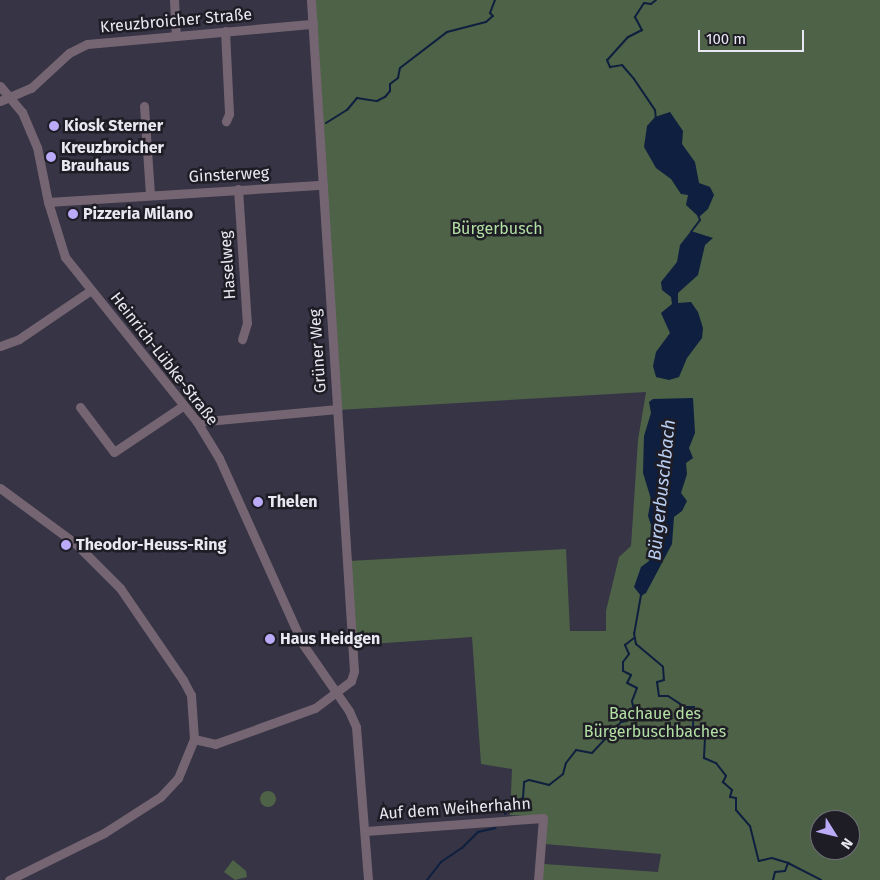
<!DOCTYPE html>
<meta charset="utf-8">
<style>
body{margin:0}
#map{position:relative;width:880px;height:880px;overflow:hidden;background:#363445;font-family:"Fira Sans",sans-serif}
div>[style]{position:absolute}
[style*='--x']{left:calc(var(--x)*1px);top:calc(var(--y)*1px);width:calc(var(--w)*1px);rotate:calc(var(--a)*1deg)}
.green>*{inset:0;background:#4d6246}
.round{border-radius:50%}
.water>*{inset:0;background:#0e1f3f}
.stream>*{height:2px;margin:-1px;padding:0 1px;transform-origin:1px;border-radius:1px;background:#0e1f3f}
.minor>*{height:9px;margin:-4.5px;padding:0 4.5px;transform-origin:4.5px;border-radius:4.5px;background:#756572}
.dots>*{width:14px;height:14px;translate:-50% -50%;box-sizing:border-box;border:2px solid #1e1d25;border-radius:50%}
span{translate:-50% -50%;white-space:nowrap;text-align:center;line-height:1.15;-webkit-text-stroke:5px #1e1d25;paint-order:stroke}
.street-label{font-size:16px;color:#e8e7f2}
.poi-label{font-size:16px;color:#e8e7f2;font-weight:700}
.left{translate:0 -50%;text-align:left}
.park-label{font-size:16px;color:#b3e0a3}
.water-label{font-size:18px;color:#b9cef3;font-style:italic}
.north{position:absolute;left:810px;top:810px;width:50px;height:50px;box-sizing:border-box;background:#1e1d25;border:1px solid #6f6e77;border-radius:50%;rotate:126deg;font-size:14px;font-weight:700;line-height:20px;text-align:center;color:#e8e7f2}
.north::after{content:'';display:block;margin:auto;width:18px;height:22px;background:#baaaf7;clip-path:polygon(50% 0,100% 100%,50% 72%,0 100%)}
.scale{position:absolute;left:698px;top:30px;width:106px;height:22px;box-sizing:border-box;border:2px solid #e8e7f2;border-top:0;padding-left:6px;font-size:15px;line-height:18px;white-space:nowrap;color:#e8e7f2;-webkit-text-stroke:4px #1e1d25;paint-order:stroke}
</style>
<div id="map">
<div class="green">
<i style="clip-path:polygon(evenodd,314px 0,880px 0,880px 880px,542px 880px,544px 864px,658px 872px,661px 854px,545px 844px,547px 817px,510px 815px,512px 769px,481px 764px,472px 637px,357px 645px,349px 561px,566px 549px,570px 631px,606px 631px,606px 611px,619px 557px,631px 546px,638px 440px,646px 392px,338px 410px,314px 0,820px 820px,850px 820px,850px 850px,820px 850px,820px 820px)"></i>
<i class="round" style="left:260px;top:791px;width:16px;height:16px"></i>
<i style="clip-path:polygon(233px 860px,246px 871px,247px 877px,235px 880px,224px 872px)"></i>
</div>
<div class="water">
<i style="clip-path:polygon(670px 112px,683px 131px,682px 144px,695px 162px,699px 183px,710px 187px,714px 195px,708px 209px,699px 217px,686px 205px,688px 195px,681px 194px,671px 179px,656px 168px,644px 147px,647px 126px,655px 117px)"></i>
<i style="clip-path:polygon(691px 231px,713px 238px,705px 245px,698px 275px,678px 293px,678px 303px,691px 302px,698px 312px,703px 328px,702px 338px,687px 358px,679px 377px,669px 380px,656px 377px,653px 366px,656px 352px,670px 333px,661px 313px,672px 304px,671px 297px,662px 290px,661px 282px,677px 262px,680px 245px)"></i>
<i style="clip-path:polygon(693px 398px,695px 433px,689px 448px,693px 458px,686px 463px,687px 474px,681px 493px,687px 501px,682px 511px,674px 517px,672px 544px,646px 593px,641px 596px,634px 587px,641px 567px,649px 561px,651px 525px,648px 516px,651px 499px,643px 473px,644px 436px,651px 413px,649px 402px,653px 399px)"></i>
</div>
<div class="stream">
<i style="--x:656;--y:0;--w:6;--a:141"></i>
<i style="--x:651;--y:4;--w:7;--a:-172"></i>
<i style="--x:644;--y:3;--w:17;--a:123"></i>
<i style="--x:635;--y:17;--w:15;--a:62"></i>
<i style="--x:642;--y:30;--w:16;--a:153"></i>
<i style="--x:628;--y:37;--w:31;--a:132"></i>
<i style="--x:607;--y:60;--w:8;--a:67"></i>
<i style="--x:610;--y:67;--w:12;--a:-9"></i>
<i style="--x:622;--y:65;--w:18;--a:49"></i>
<i style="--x:634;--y:79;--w:37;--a:56"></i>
<i style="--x:655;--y:110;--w:9;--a:84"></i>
<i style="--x:326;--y:123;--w:25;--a:-32"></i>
<i style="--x:347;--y:110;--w:16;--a:-50"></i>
<i style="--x:357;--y:98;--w:20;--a:9"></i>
<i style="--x:377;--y:101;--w:9;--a:-27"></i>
<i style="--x:385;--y:97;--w:8;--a:-50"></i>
<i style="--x:390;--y:91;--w:7;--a:-90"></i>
<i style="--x:390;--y:84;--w:10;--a:-37"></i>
<i style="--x:398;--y:78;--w:10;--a:-79"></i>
<i style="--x:400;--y:68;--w:59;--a:-37.5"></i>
<i style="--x:447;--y:32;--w:40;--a:-14.4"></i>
<i style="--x:486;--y:22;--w:9;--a:-41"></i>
<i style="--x:493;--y:16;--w:4;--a:-135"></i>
<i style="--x:490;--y:13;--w:14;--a:-69"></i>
<i style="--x:691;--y:232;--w:15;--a:-53"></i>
<i style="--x:700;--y:220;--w:5;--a:-112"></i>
<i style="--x:641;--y:595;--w:39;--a:100"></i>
<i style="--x:634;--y:633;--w:11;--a:80"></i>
<i style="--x:636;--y:644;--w:35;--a:40"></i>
<i style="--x:663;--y:667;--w:13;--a:86"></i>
<i style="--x:664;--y:680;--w:7;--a:164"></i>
<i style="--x:657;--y:682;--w:14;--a:82"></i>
<i style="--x:659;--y:696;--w:9;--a:0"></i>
<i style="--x:668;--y:696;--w:20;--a:33"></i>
<i style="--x:685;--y:707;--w:9;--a:0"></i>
<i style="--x:694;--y:707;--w:19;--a:93"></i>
<i style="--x:693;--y:726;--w:17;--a:45"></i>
<i style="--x:705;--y:738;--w:20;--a:93"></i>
<i style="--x:704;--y:758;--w:13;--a:23"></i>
<i style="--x:716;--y:763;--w:16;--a:52"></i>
<i style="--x:726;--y:776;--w:7;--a:117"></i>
<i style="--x:723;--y:782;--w:12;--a:42"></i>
<i style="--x:732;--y:790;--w:7;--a:106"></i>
<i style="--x:730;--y:797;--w:6;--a:9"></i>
<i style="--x:736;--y:798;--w:12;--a:90"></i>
<i style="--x:736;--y:810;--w:21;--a:49"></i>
<i style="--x:750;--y:826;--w:36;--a:76"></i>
<i style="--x:759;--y:861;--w:13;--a:-13"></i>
<i style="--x:772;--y:858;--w:17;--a:17"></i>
<i style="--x:788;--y:863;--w:37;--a:27"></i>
<i style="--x:505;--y:814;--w:10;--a:-66"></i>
<i style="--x:509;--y:805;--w:16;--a:-27"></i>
<i style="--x:523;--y:798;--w:16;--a:-86"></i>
<i style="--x:524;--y:782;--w:5;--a:-22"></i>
<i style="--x:529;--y:780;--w:21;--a:14"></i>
<i style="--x:549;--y:785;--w:18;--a:-38"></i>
<i style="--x:563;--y:774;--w:11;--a:-75"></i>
<i style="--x:566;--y:763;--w:16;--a:-52"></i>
<i style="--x:576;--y:750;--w:16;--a:11"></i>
<i style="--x:592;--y:753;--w:42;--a:-46.9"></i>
<i style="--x:621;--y:722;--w:6;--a:-9"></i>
<i style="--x:627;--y:721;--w:13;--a:-58"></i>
<i style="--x:634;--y:710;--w:9;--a:-103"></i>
<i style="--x:632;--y:701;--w:14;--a:-69"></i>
<i style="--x:637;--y:688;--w:11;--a:-153"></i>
<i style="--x:627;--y:683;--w:9;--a:-63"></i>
<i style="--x:631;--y:675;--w:9;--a:-153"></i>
<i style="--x:623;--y:671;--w:9;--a:-90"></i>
<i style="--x:623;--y:662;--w:10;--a:-53"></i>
<i style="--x:629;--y:654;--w:10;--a:-114"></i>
<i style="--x:625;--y:645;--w:11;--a:-38"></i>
<i style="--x:427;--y:880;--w:23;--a:-52"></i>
<i style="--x:441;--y:862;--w:25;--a:-34"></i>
<i style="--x:462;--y:848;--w:23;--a:-45"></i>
<i style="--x:478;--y:832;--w:18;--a:-13"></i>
<i style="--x:773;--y:880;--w:8;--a:-76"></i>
<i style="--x:775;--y:872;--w:10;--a:-6"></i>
<i style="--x:785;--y:871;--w:9;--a:-69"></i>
</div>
<div class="minor">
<i style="--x:174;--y:0;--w:34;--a:87"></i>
<i style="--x:225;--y:31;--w:83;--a:87.2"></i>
<i style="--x:229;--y:114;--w:8;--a:113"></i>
<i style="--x:0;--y:86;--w:34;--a:50"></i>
<i style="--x:22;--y:112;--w:38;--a:67"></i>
<i style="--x:37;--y:147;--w:56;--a:78.7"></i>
<i style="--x:48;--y:202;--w:58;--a:72.8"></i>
<i style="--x:65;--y:257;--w:211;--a:51.3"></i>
<i style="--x:197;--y:422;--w:42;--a:58.6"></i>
<i style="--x:219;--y:458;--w:203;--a:65.8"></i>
<i style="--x:302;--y:643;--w:83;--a:55.3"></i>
<i style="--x:349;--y:711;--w:17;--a:66"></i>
<i style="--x:356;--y:727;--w:153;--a:85.5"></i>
<i style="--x:0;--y:101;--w:34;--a:-23"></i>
<i style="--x:31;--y:88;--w:52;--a:-42.6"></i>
<i style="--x:69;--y:53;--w:20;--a:-27"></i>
<i style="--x:87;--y:44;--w:227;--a:-5.1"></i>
<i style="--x:144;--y:106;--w:89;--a:86.1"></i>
<i style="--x:238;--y:189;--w:134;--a:86.2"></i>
<i style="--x:247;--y:323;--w:17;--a:107"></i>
<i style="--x:48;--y:202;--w:275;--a:-3.6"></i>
<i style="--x:0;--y:346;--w:20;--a:-20"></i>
<i style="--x:19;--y:339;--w:87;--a:-34.2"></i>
<i style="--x:80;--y:407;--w:56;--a:52.9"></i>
<i style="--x:114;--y:452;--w:84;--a:-33.9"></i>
<i style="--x:197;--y:422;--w:141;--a:-5.3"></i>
<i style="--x:0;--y:488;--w:93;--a:36.3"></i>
<i style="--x:75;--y:543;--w:64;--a:45"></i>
<i style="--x:120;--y:588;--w:112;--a:55.6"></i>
<i style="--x:183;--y:680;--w:17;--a:62"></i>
<i style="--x:191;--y:695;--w:44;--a:86.1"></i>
<i style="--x:194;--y:739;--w:42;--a:112.3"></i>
<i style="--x:178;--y:778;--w:26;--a:133"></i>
<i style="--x:160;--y:797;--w:67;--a:147.3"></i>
<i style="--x:104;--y:833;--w:106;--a:153.7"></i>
<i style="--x:194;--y:739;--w:22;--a:13"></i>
<i style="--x:215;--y:744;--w:106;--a:-19.8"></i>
<i style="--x:315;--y:708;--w:45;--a:-36.9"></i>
<i style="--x:351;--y:681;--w:10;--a:-73"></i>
<i style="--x:354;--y:671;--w:672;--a:-93.67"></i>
<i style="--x:366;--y:831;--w:177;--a:-4.2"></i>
<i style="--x:543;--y:818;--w:62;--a:94.6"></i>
</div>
<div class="dots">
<i style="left:54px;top:126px;background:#baaaf7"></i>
<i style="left:51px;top:157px;background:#baaaf7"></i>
<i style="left:73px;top:214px;background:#baaaf7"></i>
<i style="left:258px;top:502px;background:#baaaf7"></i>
<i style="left:66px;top:545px;background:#baaaf7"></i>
<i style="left:270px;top:639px;background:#baaaf7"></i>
</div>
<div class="street-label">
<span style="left:176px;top:21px;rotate:-5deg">Kreuzbroicher Straße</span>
<span style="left:229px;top:175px;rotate:-3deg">Ginsterweg</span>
<span style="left:228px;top:265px;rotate:-94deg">Haselweg</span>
<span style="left:318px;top:351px;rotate:-94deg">Grüner Weg</span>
<span style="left:164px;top:359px;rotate:52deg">Heinrich-Lübke-Straße</span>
<span style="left:455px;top:809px;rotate:-4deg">Auf dem Weiherhahn</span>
</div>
<div class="poi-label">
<span class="left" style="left:64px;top:126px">Kiosk Sterner</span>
<span class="left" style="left:61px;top:157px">Kreuzbroicher<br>Brauhaus</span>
<span class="left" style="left:83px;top:214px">Pizzeria Milano</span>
<span class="left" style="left:268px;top:502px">Thelen</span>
<span class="left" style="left:76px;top:545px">Theodor-Heuss-Ring</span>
<span class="left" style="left:280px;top:639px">Haus Heidgen</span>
</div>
<div class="park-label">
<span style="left:497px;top:229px">Bürgerbusch</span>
<span style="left:655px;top:723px">Bachaue des<br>Bürgerbuschbaches</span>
</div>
<div class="water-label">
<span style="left:662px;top:490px;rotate:-84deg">Bürgerbuschbach</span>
</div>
<div class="north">N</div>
<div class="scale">100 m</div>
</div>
